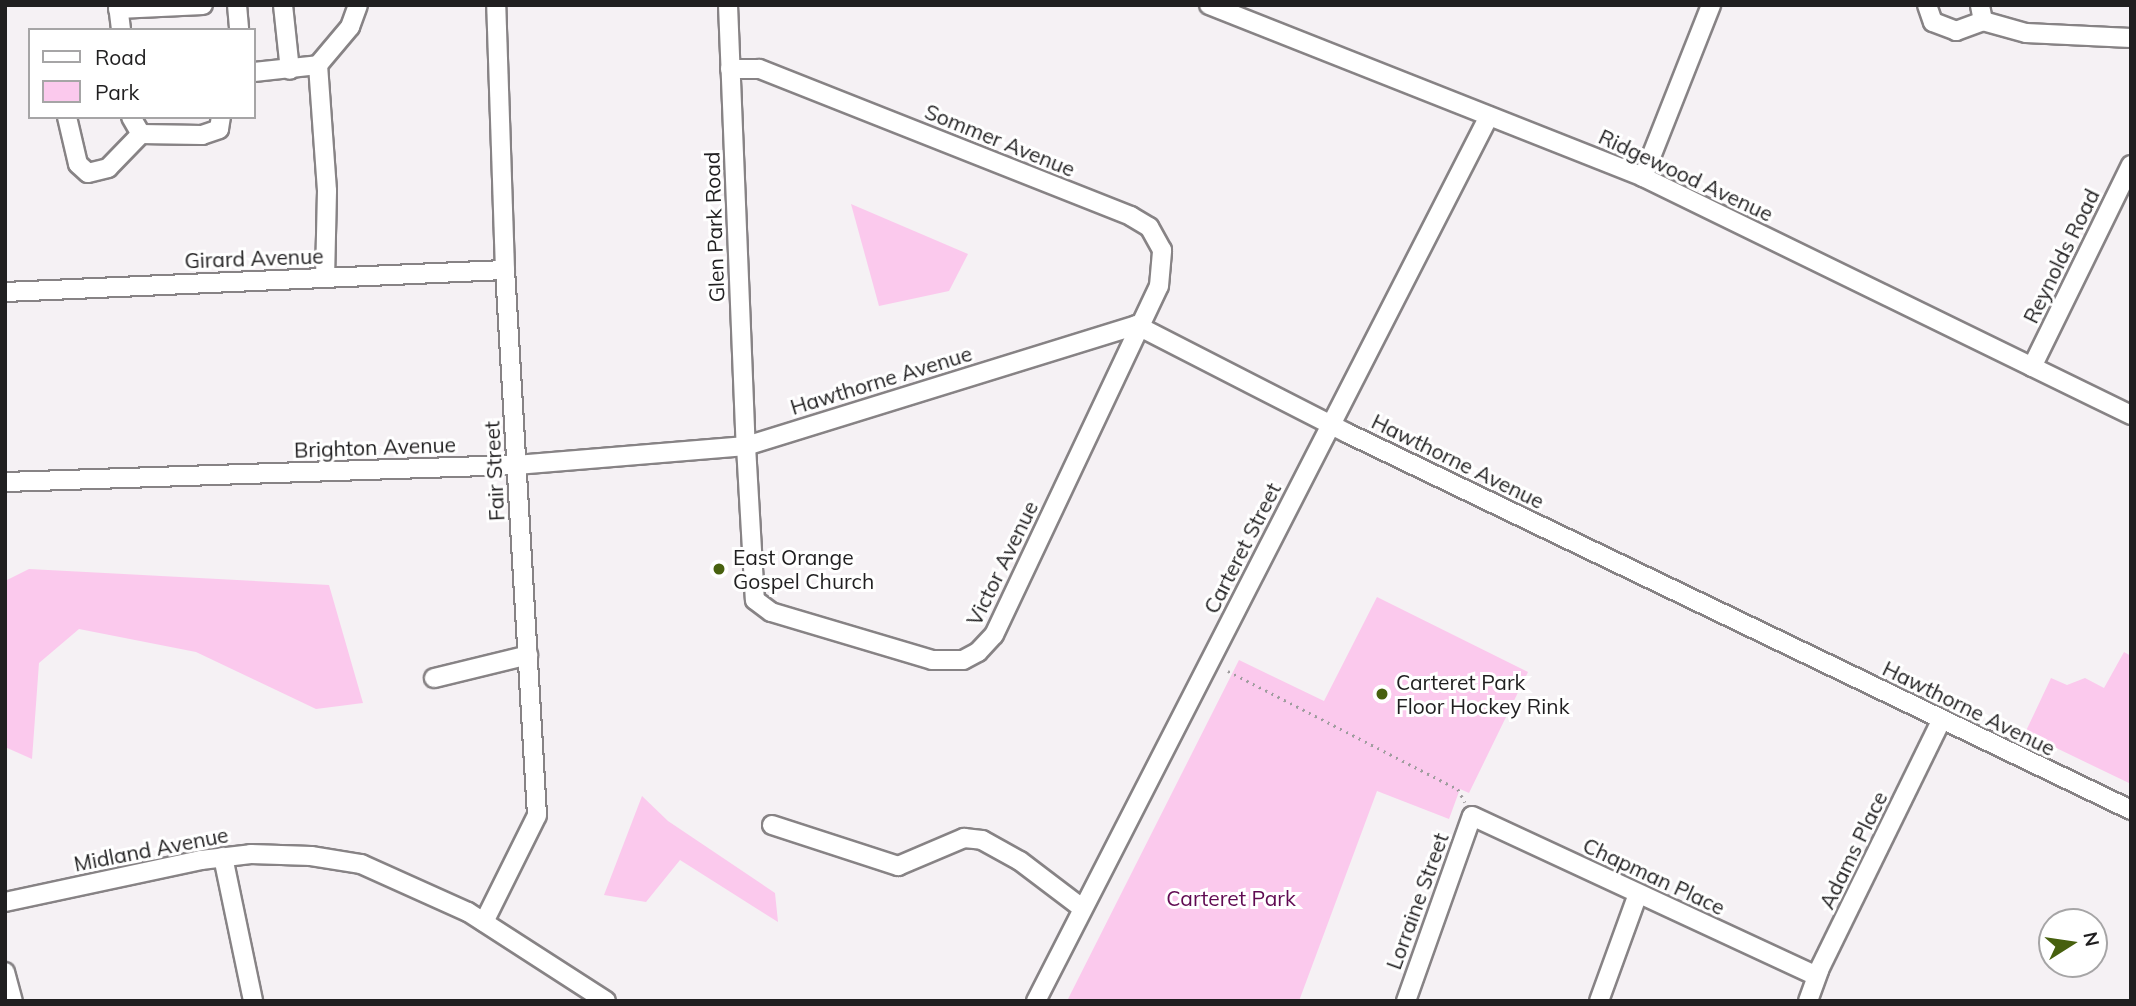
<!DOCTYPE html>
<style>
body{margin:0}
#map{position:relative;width:2136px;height:1006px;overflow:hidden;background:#f5f1f4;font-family:Mulish,sans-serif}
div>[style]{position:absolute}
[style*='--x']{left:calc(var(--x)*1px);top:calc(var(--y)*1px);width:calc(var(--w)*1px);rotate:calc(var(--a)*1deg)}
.green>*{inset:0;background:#fbc9ed}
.path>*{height:2.5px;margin-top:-1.25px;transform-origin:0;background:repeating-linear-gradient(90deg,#9f9c9e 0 2px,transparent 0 7px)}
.roads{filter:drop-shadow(2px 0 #878385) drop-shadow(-2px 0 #878385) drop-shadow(0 2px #878385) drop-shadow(0 -2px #878385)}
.minor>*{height:18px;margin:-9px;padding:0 9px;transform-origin:9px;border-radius:9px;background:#fff}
.dots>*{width:19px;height:19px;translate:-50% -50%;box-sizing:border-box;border:4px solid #fff;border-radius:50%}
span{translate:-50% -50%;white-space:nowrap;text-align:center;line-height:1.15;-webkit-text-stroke:6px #fff;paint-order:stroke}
.street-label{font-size:21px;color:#201f20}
.poi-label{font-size:21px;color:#201f20}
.left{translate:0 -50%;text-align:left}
.park-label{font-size:21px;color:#600a52}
.frame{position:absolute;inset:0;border:7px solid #201f20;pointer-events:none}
.legend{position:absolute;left:28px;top:28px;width:228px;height:91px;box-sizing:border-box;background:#fff;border:2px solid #a6a5a6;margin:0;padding:9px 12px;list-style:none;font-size:21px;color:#201f20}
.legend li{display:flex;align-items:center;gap:14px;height:35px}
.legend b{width:35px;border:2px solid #a6a5a6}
.north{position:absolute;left:2038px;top:908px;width:70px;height:70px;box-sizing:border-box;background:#fff;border:2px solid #a6a5a6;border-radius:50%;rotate:78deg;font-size:19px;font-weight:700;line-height:28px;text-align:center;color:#201f20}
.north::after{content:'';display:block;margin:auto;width:24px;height:32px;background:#47600e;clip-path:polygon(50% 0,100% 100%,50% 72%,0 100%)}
</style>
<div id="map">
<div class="green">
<i style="clip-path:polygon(851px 204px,968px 254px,949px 291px,879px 306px)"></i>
<i style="clip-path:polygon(29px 569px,329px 585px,363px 703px,316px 709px,196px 652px,79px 629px,39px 663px,32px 759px,5px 747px,5px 581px)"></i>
<i style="clip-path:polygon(1377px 597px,1528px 672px,1469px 793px,1460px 789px,1449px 819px,1377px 791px,1299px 1001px,1067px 1001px,1239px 660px,1324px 701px)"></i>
<i style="clip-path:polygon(2124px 652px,2131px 656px,2131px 784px,2025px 733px,2051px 678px,2067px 685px,2085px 678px,2104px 688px)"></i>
<i style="clip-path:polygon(642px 796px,668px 821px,775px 893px,778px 922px,680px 860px,646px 902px,604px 895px)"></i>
</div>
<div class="path">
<i style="--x:1228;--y:671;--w:259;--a:27.2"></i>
<i style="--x:1458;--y:789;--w:15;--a:62"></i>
</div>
<div class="roads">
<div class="minor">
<i style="--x:118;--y:5;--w:25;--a:83"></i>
<i style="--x:237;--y:5;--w:25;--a:85"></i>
<i style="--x:283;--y:5;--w:65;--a:83.9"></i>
<i style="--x:728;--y:5;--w:441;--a:87.7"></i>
<i style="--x:746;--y:446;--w:154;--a:86.7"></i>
<i style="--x:755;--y:600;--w:20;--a:37"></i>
<i style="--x:771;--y:612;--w:168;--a:16.6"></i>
<i style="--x:932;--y:660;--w:31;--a:0"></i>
<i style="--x:963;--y:660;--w:17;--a:-28"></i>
<i style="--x:978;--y:652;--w:23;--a:-47"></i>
<i style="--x:994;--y:635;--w:386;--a:-64.7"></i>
<i style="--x:1159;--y:286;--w:36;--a:-85"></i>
<i style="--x:1162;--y:250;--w:26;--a:-119"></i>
<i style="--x:1149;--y:227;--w:21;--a:-149"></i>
<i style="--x:1131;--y:216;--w:400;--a:-158.4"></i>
<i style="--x:759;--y:69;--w:29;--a:180"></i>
<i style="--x:1209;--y:5;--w:467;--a:21.6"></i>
<i style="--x:1643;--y:177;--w:543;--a:26"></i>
<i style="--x:1927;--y:5;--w:18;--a:71"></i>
<i style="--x:1933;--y:22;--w:25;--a:21"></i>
<i style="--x:1956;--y:31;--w:29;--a:-20"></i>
<i style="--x:1983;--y:21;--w:16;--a:-101"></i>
<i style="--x:118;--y:9;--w:85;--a:-2.7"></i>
<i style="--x:1983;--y:21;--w:45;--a:15.6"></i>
<i style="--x:2026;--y:33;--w:105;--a:2.7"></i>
<i style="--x:318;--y:65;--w:126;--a:85.9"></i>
<i style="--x:327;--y:191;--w:87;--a:91.3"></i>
<i style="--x:254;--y:72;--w:64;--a:-6.2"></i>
<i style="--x:318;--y:65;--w:50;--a:-49.9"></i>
<i style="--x:350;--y:27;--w:23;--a:-70"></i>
<i style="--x:67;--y:117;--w:48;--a:76.8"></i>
<i style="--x:78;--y:164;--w:13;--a:42"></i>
<i style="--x:88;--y:173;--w:21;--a:-14"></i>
<i style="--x:108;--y:168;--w:47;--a:-45.9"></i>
<i style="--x:131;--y:117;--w:20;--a:60"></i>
<i style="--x:141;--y:134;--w:61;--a:0.9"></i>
<i style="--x:202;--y:135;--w:18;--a:-19"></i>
<i style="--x:219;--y:129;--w:12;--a:-81"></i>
<i style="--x:1643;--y:177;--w:185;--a:-68.4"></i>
<i style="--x:5;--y:292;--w:500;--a:-2.52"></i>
<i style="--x:2032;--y:367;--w:225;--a:-63.9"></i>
<i style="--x:5;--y:482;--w:511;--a:-1.91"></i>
<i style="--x:516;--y:465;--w:231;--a:-4.7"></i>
<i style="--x:746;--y:446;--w:408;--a:-17.2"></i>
<i style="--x:1136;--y:325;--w:237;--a:27.1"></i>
<i style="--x:1347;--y:433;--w:870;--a:25.68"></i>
<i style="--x:434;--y:678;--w:97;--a:-13.7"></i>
<i style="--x:772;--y:825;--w:133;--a:18"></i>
<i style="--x:898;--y:866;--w:72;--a:-23"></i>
<i style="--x:964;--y:838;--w:18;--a:6"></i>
<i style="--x:982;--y:840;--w:43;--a:28.9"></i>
<i style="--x:1020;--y:861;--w:78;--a:37.2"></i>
<i style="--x:223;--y:857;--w:147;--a:78.2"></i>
<i style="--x:5;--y:902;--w:200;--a:-12.1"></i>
<i style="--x:201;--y:860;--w:50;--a:-6.8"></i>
<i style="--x:251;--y:854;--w:60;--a:1.9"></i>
<i style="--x:311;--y:856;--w:51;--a:9.1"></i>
<i style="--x:361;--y:864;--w:117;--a:24.2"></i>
<i style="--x:468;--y:912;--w:164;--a:32.8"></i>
<i style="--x:484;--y:922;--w:119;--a:-63.6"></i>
<i style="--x:537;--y:815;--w:546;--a:-93.36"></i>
<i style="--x:505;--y:270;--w:265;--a:-91.9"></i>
<i style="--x:5;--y:972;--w:30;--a:75"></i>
<i style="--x:1036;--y:1001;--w:994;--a:-62.89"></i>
<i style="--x:1406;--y:1001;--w:196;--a:-70.4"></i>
<i style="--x:1472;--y:816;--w:380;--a:24.9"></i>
<i style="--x:1599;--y:1001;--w:114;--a:-70"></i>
<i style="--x:1808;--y:1001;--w:33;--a:-70"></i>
<i style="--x:1819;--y:970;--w:277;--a:-63.9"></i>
</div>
</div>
<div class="dots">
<i style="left:719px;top:569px;background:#47600e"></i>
<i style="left:1382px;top:694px;background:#47600e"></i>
</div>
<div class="street-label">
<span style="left:1000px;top:140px;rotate:22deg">Sommer Avenue</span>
<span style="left:1686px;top:175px;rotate:25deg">Ridgewood Avenue</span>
<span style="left:714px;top:227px;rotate:-92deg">Glen Park Road</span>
<span style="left:2061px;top:256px;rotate:-64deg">Reynolds Road</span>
<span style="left:254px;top:258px;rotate:-2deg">Girard Avenue</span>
<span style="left:881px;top:380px;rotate:-17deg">Hawthorne Avenue</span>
<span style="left:375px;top:447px;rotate:-2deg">Brighton Avenue</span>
<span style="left:1458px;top:461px;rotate:26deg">Hawthorne Avenue</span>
<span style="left:494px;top:471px;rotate:-93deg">Fair Street</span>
<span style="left:1242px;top:548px;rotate:-63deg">Carteret Street</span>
<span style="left:1002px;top:563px;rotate:-64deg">Victor Avenue</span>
<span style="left:1969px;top:708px;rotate:26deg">Hawthorne Avenue</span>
<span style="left:151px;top:849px;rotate:-11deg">Midland Avenue</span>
<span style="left:1853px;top:850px;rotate:-64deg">Adams Place</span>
<span style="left:1654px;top:876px;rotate:25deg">Chapman Place</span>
<span style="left:1417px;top:901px;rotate:-70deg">Lorraine Street</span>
</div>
<div class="poi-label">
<span class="left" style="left:733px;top:569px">East Orange<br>Gospel Church</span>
<span class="left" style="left:1396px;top:694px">Carteret Park<br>Floor Hockey Rink</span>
</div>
<div class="park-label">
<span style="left:1231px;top:898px">Carteret Park</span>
</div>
<div class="frame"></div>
<ul class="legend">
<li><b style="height:9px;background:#fff"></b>Road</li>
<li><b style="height:19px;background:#fbc9ed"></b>Park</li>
</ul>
<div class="north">N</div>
</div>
